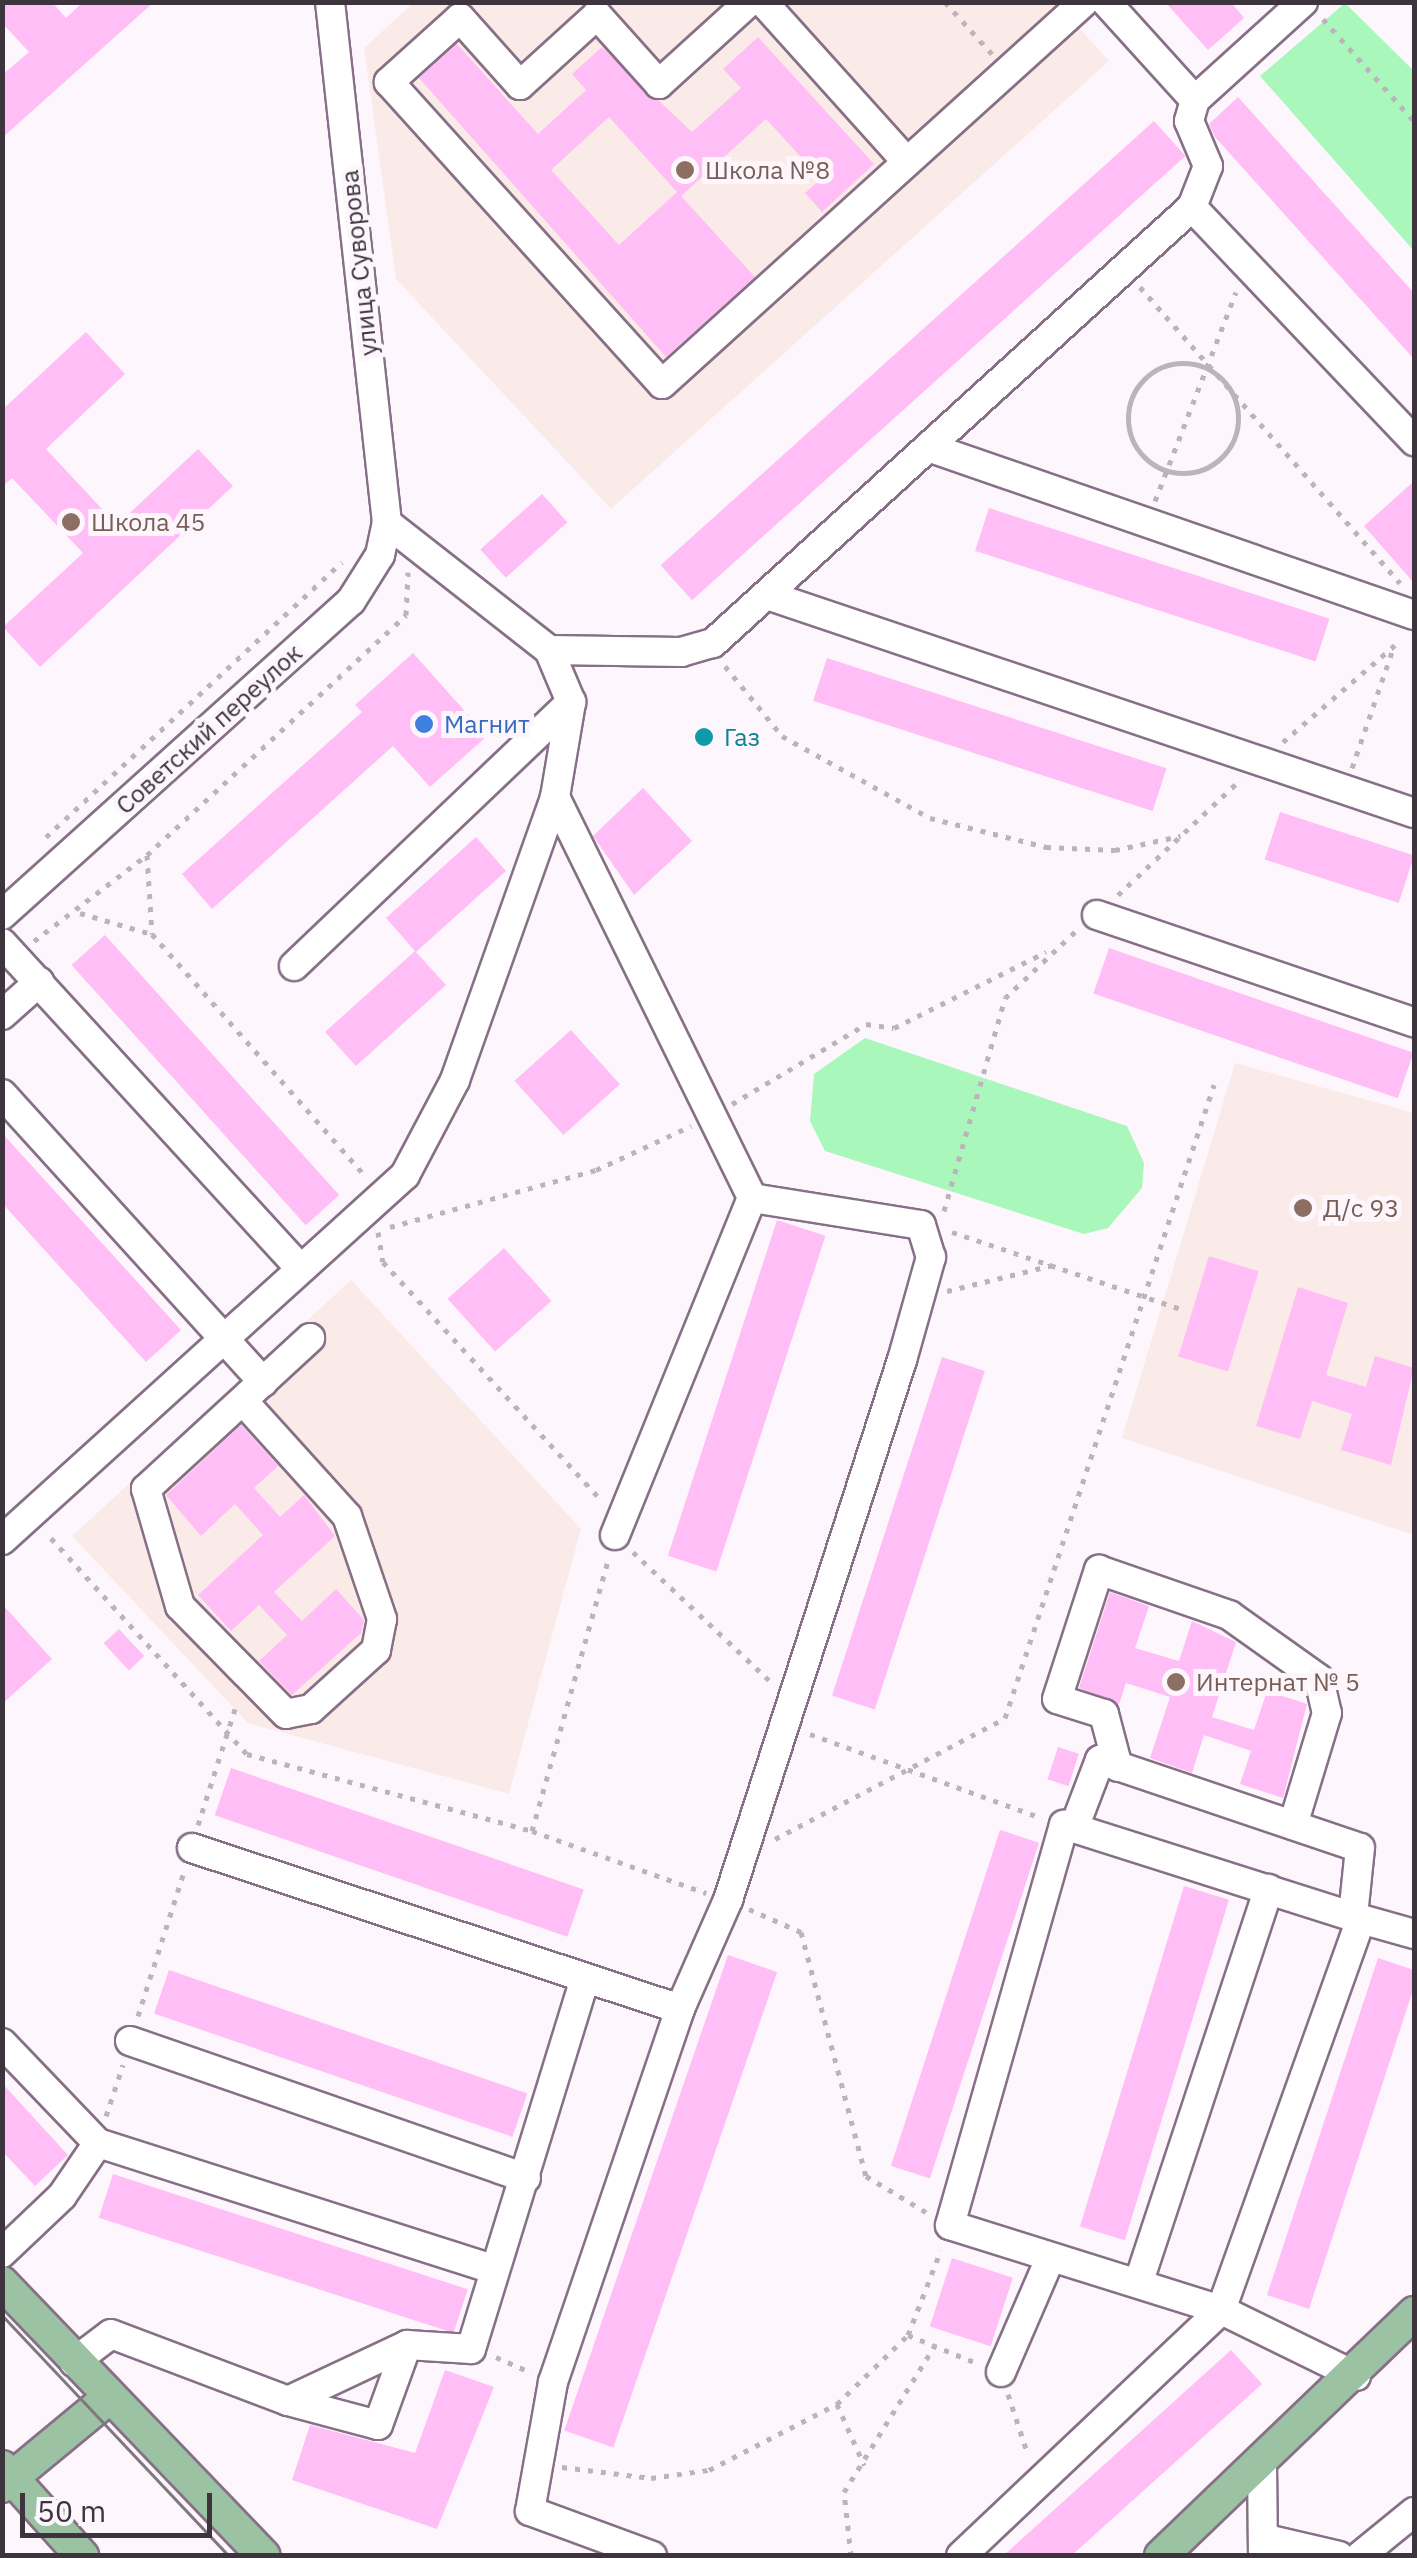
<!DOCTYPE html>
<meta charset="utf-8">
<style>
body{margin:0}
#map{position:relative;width:1417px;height:2558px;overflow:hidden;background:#fdf7fd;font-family:"IBM Plex Sans",sans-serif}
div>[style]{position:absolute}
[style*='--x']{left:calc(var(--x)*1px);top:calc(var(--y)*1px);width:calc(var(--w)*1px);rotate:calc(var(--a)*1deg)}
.education>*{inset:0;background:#fbebe8}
.green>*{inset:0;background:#a9f7bb}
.building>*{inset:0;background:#ffbef6;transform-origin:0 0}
.path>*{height:5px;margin-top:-2.5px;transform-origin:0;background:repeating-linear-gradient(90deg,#bcb4bc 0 5px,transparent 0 13px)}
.path>.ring{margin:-2.5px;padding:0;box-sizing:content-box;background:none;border:5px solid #bcb4bc;border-radius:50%}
.roads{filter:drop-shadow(2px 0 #877087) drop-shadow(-2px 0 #877087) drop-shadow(0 2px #877087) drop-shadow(0 -2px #877087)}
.minor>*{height:28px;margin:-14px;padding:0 14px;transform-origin:14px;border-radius:14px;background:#fff}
.major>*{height:32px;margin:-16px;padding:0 16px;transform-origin:16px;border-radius:16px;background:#9ac2a3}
.tram>*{height:2.5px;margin:-1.25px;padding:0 1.25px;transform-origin:1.25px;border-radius:1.25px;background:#807780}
.dots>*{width:28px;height:28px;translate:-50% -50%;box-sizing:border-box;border:5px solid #fdf7fd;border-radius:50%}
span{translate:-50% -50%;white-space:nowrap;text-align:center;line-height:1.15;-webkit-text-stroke:10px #fdf7fd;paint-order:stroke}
.education-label{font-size:25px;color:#785e54}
.left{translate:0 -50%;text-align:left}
.street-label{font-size:25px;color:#3e343e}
.shop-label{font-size:25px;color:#366cbe}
.culture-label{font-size:25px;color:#0d838f}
.frame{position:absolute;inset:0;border:5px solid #3e343e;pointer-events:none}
.scale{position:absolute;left:20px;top:2493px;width:192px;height:45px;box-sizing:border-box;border:5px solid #3e343e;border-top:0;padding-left:12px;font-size:30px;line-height:35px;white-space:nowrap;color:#3e343e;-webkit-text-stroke:8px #fdf7fd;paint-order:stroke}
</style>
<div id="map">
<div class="education">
<i style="clip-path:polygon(1056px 2px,1109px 61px,611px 509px,396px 279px,364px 48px,413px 3px)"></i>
<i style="clip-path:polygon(1235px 1063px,1414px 1113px,1414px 1535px,1122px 1438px)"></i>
<i style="clip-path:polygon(351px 1280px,581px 1529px,509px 1794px,248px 1723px,72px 1536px)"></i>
</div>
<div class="green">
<i style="clip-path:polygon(1345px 3px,1414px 71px,1414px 251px,1260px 76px)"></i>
<i style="clip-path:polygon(865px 1038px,1127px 1126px,1144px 1163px,1142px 1188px,1108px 1228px,1084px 1234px,825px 1151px,810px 1121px,814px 1074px)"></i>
</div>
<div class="building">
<i style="clip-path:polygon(2px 2px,52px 2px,66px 18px,83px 2px,154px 2px,2px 138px,2px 75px,29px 52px,2px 23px)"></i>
<i style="clip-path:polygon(1165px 2px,1231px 2px,1244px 18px,1208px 50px)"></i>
<i style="clip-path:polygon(evenodd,758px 37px,874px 164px,822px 212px,805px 193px,821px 179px,766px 119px,681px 196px,755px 277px,666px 357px,419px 78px,457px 44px,538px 134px,586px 90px,572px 74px,602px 47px,692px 132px,741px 88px,723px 69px,758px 37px,609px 117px,677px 192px,619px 245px,551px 170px,609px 117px)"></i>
<i style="clip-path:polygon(1238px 97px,1414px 293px,1414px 359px,1215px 137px,1209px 124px)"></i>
<i style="left:1154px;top:121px;width:47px;height:664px;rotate:48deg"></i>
<i style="clip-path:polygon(86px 332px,125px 374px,46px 449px,117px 525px,198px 449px,233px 486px,40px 667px,3px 627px,83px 553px,12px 478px,2px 487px,2px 410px)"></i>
<i style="clip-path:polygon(1414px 481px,1414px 583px,1364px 526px)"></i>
<i style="left:542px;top:494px;width:38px;height:83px;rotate:48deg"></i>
<i style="left:989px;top:508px;width:358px;height:45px;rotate:18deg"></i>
<i style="clip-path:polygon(413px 653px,487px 736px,430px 787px,393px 746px,212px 909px,182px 874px,362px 712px,355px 705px)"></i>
<i style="left:827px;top:658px;width:357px;height:45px;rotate:18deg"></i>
<i style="clip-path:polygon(643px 788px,692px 841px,634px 895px,593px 836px)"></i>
<i style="left:1280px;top:812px;width:141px;height:50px;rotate:18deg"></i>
<i style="clip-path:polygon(476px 837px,506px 871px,416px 952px,446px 985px,356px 1066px,325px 1032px,415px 951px,386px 918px)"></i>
<i style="left:105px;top:935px;width:350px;height:45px;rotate:48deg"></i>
<i style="left:1109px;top:948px;width:322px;height:48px;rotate:19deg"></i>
<i style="left:571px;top:1030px;width:73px;height:76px;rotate:48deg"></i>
<i style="clip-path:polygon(2px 1133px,181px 1330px,146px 1362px,2px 1203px)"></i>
<i style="left:777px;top:1220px;width:51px;height:353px;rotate:18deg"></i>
<i style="left:504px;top:1248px;width:71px;height:76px;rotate:48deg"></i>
<i style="left:1209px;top:1256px;width:52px;height:105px;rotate:17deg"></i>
<i style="clip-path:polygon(1298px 1287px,1348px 1303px,1326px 1375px,1366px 1387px,1375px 1356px,1414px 1368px,1391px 1465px,1341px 1450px,1352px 1414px,1312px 1401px,1300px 1439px,1256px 1426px)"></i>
<i style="left:942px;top:1357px;width:45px;height:356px;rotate:18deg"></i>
<i style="clip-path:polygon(241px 1425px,278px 1466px,254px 1488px,280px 1517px,304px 1495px,335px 1536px,274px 1592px,302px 1621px,336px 1589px,364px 1620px,361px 1633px,292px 1695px,259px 1661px,287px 1635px,259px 1605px,231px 1631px,198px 1595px,263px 1535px,235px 1504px,201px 1536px,166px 1495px)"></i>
<i style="clip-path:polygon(1110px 1592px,1149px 1606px,1135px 1648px,1179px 1661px,1192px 1621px,1236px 1642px,1212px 1717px,1254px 1730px,1267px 1691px,1307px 1704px,1283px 1798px,1240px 1784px,1251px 1751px,1204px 1735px,1192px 1773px,1150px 1758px,1170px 1697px,1126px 1683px,1119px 1704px,1079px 1688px)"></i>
<i style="clip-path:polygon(2px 1604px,52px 1659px,2px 1704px)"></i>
<i style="left:119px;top:1629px;width:37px;height:21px;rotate:47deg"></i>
<i style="left:1058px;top:1747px;width:22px;height:34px;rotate:18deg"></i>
<i style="left:231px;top:1768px;width:373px;height:50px;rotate:19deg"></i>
<i style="left:1000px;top:1830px;width:41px;height:353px;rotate:18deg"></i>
<i style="left:1184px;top:1886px;width:47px;height:356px;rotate:17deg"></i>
<i style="left:728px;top:1955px;width:52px;height:503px;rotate:19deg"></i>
<i style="clip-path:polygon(1378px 1958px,1414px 1970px,1414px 1987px,1309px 2309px,1267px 2295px)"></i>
<i style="left:169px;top:1970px;width:379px;height:46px;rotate:19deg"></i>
<i style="clip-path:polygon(2px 2083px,68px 2155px,35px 2186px,2px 2151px)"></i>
<i style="left:113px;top:2174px;width:373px;height:46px;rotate:18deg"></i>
<i style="left:952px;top:2258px;width:64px;height:72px;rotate:18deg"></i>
<i style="clip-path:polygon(1231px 2350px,1262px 2384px,1071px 2556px,1003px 2556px)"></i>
<i style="clip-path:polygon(445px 2370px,494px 2387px,437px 2529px,292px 2480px,310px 2425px,415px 2453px)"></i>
</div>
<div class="path">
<i style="--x:945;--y:2;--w:70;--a:47.9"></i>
<i style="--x:1323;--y:19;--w:137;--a:48.3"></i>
<i style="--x:1140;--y:287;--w:394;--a:48.7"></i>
<i class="ring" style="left:1128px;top:363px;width:105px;height:105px"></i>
<i style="--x:1155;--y:501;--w:224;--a:-68.8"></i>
<i style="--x:725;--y:666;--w:90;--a:50.8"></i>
<i style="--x:782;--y:736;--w:169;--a:29"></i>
<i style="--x:930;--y:818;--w:120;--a:14"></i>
<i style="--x:1046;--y:847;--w:69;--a:2.5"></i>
<i style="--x:1115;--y:850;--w:67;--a:-12"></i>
<i style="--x:1283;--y:742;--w:148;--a:-40.9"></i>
<i style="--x:1352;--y:768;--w:129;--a:-71"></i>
<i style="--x:46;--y:837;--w:404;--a:-42.9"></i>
<i style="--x:147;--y:855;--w:79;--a:86.4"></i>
<i style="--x:1118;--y:895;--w:169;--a:-43.3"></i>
<i style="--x:80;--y:913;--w:75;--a:16.3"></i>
<i style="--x:152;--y:934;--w:324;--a:48.6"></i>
<i style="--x:34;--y:941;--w:142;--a:-37.3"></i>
<i style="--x:147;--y:855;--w:353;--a:-42.8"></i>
<i style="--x:406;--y:615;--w:43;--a:-87.3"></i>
<i style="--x:732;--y:1104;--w:156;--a:-30.8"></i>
<i style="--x:866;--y:1024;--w:28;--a:8"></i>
<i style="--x:894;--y:1028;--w:170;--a:-26.6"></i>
<i style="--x:944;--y:1211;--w:222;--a:-74"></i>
<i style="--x:1005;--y:998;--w:102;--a:-43.4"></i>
<i style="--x:390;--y:1227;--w:214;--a:-15.5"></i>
<i style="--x:596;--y:1170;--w:105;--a:-24.9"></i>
<i style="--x:378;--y:1232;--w:30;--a:81"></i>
<i style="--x:383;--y:1262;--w:323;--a:47.5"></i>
<i style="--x:952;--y:1232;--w:242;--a:18.6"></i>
<i style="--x:947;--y:1291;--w:109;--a:-13.8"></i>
<i style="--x:51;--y:1538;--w:292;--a:47.8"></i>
<i style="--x:247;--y:1754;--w:295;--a:15.1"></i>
<i style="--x:532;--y:1831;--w:185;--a:19.6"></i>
<i style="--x:633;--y:1552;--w:190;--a:43.3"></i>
<i style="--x:810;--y:1734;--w:247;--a:19.9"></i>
<i style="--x:198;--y:1825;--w:122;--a:-72.3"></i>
<i style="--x:532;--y:1831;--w:281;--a:-74.3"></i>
<i style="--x:775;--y:1839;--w:260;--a:-27.7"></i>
<i style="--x:1005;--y:1718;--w:667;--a:-71.73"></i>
<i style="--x:749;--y:1909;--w:57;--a:23.9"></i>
<i style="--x:801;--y:1932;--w:253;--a:75.1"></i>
<i style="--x:866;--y:2176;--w:74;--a:31.1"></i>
<i style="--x:138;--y:2016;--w:154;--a:-72.3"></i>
<i style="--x:106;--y:2116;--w:54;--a:-71.6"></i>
<i style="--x:908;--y:2335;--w:77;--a:22.2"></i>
<i style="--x:496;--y:2357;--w:39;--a:24"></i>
<i style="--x:1008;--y:2394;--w:64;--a:71.8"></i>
<i style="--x:837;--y:2404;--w:67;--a:66.1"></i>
<i style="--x:562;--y:2467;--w:90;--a:7"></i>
<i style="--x:651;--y:2478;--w:59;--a:-7.9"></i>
<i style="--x:709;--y:2470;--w:144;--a:-27.3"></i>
<i style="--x:837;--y:2404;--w:99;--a:-44.2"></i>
<i style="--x:908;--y:2335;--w:91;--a:-68.8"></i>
<i style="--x:851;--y:2556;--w:64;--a:-96.2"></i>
<i style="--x:844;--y:2492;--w:171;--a:-58.2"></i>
</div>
<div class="roads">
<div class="minor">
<i style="--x:749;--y:2;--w:122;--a:137.7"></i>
<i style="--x:659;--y:84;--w:93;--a:-131.9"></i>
<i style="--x:597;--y:15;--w:104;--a:137.7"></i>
<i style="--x:520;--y:85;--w:90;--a:-131.8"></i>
<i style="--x:460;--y:18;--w:96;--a:138"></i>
<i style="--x:389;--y:82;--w:407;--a:47.9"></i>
<i style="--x:662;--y:384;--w:569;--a:-42.15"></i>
<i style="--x:763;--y:2;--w:215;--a:48"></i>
<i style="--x:1106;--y:2;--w:132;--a:47.8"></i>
<i style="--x:1303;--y:2;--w:146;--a:137.8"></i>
<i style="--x:1195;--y:100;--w:22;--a:106"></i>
<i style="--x:1189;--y:121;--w:49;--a:67.1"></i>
<i style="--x:1208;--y:166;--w:44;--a:111.3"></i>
<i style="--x:1192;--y:207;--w:323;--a:46.5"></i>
<i style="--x:931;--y:448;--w:511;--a:19.07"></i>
<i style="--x:770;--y:596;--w:680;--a:18.62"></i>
<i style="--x:549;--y:650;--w:132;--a:0.9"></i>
<i style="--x:681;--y:652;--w:33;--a:-16"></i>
<i style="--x:713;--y:643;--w:648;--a:-42.31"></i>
<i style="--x:555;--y:797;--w:447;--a:63.8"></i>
<i style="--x:2;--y:915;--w:469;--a:-42"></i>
<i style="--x:351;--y:601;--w:54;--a:-57.8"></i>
<i style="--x:380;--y:555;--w:33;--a:-78"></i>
<i style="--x:387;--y:523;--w:524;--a:-96.24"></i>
<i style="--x:1097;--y:915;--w:335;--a:18.7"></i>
<i style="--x:2;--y:943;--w:442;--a:47.5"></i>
<i style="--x:294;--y:966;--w:383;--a:-43.6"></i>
<i style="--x:2;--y:1015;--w:50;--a:-41.7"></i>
<i style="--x:2;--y:1094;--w:389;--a:47.8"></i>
<i style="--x:243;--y:1401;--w:155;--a:47.9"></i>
<i style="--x:347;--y:1516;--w:109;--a:71.2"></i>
<i style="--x:382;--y:1619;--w:32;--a:101"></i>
<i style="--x:376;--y:1650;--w:88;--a:137.8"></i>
<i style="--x:311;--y:1709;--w:25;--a:169"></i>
<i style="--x:286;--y:1714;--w:151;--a:-134.5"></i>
<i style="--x:180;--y:1606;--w:122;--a:-106.2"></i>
<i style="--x:146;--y:1489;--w:223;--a:-42.6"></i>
<i style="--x:615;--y:1535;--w:364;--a:-67.9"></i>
<i style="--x:752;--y:1198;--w:171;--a:9.1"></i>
<i style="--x:921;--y:1225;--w:34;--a:73"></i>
<i style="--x:931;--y:1257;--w:107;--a:105.7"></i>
<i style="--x:902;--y:1360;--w:567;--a:107.86"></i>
<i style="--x:728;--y:1900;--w:119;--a:113.8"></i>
<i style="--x:680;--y:2009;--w:394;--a:108.8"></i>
<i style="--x:553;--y:2382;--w:131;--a:100.1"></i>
<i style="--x:530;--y:2511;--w:130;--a:20.2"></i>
<i style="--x:2;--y:1540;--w:544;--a:-42.17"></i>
<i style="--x:405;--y:1175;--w:107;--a:-62.2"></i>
<i style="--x:455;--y:1080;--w:300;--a:-70.5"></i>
<i style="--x:555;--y:797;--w:96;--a:-80.4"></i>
<i style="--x:571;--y:702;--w:56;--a:-112.9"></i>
<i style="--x:549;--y:650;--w:206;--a:-141.9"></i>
<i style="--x:1118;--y:1767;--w:55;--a:-104.8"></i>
<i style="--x:1104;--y:1714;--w:49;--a:-162.3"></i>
<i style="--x:1057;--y:1699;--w:136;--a:-72"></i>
<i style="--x:1099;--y:1570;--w:138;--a:19.1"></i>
<i style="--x:1229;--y:1615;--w:110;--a:35.4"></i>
<i style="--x:1319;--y:1679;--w:35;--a:77"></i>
<i style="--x:1327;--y:1713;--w:117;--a:106.9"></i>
<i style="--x:1074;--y:1828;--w:73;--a:-69.1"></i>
<i style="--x:1100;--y:1760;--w:274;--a:18.7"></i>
<i style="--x:1360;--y:1848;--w:68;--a:95.9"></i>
<i style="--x:192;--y:1848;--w:514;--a:18.26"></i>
<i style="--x:130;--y:2041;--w:419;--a:19.1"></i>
<i style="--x:2;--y:2043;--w:139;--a:46.2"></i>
<i style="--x:98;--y:2143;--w:64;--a:124.2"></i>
<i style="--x:62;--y:2196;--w:83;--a:136.5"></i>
<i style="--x:98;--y:2143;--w:414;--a:17.7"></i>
<i style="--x:1139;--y:2281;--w:413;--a:-71.7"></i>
<i style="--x:74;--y:2362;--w:46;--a:-37.1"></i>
<i style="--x:111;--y:2334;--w:189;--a:20.7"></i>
<i style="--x:288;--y:2401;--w:132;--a:-25.2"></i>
<i style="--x:1001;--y:2372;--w:123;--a:-66.6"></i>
<i style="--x:1356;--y:2376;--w:150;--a:-153.9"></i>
<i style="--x:1221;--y:2310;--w:415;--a:-70.3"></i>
<i style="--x:1361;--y:1919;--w:55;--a:15.8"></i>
<i style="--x:288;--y:2401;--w:93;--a:14.9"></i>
<i style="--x:378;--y:2425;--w:85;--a:-70.1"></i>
<i style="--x:407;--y:2345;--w:64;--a:3.6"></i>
<i style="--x:471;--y:2349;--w:385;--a:-72.9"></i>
<i style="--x:1262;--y:2462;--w:94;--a:89.4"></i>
<i style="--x:1266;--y:2539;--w:75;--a:13.1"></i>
<i style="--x:961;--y:2556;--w:358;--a:-43.4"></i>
<i style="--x:1221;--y:2310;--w:284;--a:-162.6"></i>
<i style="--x:950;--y:2225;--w:416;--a:-74.1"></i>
<i style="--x:1064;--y:1825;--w:312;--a:17.6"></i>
<i style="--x:1360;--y:2556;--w:70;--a:-39.2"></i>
</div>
<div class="major">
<i style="--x:2;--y:2283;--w:378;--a:46.2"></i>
<i style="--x:2;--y:2467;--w:120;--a:48"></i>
<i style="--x:2;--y:2486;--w:136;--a:-39.6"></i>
<i style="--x:1161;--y:2556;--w:351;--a:-43.8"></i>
</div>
</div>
<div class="tram">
<i style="--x:2;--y:2315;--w:331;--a:46.7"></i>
</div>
<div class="dots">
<i style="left:685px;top:170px;background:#8d6e63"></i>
<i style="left:71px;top:522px;background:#8d6e63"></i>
<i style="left:424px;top:724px;background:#3f7fe0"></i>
<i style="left:704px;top:737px;background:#0f9aa8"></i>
<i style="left:1303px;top:1208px;background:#8d6e63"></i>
<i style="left:1176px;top:1682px;background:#8d6e63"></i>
</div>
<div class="education-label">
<span class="left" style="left:705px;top:170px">Школа №8</span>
<span class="left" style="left:91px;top:522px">Школа 45</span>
<span class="left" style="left:1323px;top:1208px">Д/с 93</span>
<span class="left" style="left:1196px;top:1682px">Интернат № 5</span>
</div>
<div class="street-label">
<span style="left:359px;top:263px;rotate:-96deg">улица Суворова</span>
<span style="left:209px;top:729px;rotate:-42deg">Советский переулок</span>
</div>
<div class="shop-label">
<span class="left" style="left:444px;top:724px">Магнит</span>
</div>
<div class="culture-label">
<span class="left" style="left:724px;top:737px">Газ</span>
</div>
<div class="frame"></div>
<div class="scale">50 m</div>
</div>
